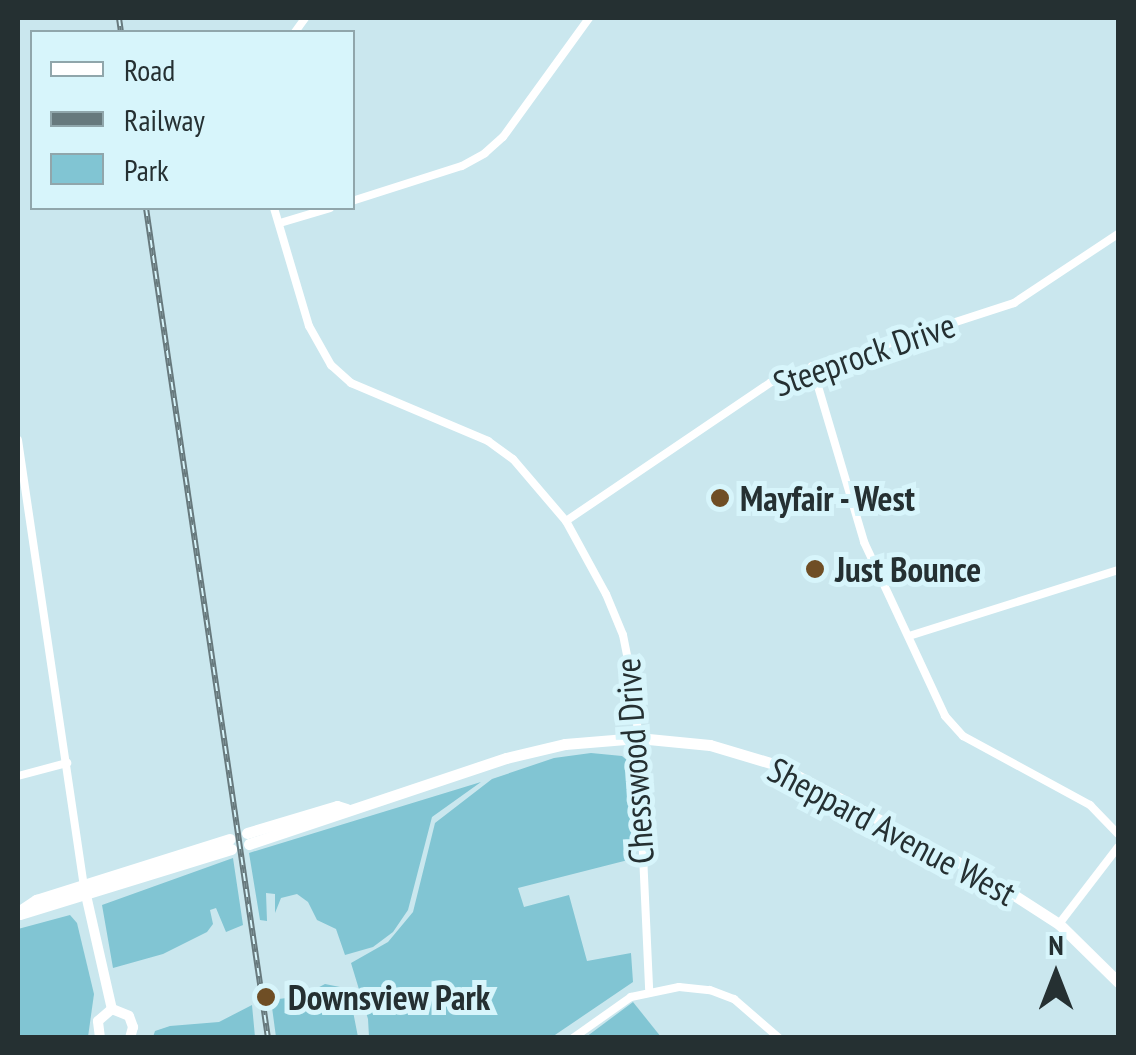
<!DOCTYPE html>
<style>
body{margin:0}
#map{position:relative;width:1136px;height:1055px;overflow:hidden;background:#cae7ee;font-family:"PT Sans Narrow",sans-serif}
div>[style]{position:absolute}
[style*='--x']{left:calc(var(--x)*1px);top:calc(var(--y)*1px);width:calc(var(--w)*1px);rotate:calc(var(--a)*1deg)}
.green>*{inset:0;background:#81c5d3}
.minor>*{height:8px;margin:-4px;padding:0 4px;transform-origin:4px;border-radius:4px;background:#fff}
.tertiary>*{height:10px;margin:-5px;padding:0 5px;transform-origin:5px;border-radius:5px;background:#fff}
.secondary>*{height:11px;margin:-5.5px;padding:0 5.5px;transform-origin:5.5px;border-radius:5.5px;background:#fff}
.rail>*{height:6px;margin-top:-3px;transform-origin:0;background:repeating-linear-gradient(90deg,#d7f5fb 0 8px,#67797d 0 16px);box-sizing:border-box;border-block:2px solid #67797d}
.dots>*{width:28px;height:28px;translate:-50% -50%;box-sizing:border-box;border:5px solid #d7f5fb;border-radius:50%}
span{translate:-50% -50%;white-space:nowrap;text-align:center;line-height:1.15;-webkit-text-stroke:10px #d7f5fb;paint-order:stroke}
.street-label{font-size:35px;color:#253032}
.poi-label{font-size:35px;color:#253032;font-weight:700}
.left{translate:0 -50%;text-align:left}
.frame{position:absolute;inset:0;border:20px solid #253032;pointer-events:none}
.legend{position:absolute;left:30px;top:30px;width:325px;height:180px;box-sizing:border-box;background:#d7f5fb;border:2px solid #90a6ab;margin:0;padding:12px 18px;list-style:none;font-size:30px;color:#253032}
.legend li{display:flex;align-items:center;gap:20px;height:50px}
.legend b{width:50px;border:2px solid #90a6ab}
.north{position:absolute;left:1006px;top:925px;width:100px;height:100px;-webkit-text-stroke:8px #d7f5fb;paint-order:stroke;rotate:0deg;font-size:28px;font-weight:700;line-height:40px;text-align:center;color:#253032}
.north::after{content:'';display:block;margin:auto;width:35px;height:45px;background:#253032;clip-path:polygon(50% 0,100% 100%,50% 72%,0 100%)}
</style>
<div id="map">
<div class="green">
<i style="clip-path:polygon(591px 753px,622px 756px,628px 761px,632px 859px,518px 888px,524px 907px,569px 895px,587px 961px,631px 953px,633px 982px,552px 1037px,369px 1037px,368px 1019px,351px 963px,388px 942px,413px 912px,435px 823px,492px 779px,554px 758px)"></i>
<i style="clip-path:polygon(481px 782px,432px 817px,408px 910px,393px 932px,373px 947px,345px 955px,336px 929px,317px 920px,308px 902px,297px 894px,281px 898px,275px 913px,275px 894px,266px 893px,267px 921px,260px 920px,249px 853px)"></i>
<i style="clip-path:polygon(233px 858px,243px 925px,226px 932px,216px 908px,210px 910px,213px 924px,207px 932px,163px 954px,113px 968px,102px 905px)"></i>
<i style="clip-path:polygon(70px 915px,77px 923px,94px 994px,88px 1037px,18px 1037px,18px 929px)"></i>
<i style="clip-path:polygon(325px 984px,340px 987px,350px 996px,358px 1037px,276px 1037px,271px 1000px,302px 996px)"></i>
<i style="clip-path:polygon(633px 1002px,661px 1037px,586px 1037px)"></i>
<i style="clip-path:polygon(252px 1005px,255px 1037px,153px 1037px,155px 1031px,170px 1026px,219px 1022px)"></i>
</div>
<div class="minor">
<i style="--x:295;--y:32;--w:17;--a:-54"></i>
<i style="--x:352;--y:201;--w:115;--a:-17.7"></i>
<i style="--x:462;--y:166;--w:26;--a:-29"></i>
<i style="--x:485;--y:153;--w:24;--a:-42"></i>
<i style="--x:503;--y:137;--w:147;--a:-54.1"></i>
<i style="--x:274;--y:208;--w:123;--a:73.5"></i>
<i style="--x:309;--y:326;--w:45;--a:60.6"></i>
<i style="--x:331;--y:365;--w:27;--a:42"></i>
<i style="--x:351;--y:383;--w:149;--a:22.9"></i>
<i style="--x:488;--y:441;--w:31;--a:36"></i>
<i style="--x:513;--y:459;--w:82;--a:49.5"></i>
<i style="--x:566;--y:521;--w:83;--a:61.3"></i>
<i style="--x:606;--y:594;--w:44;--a:67.5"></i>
<i style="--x:623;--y:635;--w:66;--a:78.7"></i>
<i style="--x:636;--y:700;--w:291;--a:87.4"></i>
<i style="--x:280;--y:223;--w:52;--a:-16.7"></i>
<i style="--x:812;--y:366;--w:184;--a:73.5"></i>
<i style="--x:864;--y:542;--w:192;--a:65"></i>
<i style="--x:945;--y:716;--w:27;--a:48"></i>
<i style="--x:963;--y:736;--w:145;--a:28.5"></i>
<i style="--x:1090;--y:805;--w:40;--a:46"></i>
<i style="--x:18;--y:440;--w:451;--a:81.6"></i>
<i style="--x:566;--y:521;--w:248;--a:-34.1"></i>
<i style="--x:771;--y:382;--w:256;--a:-18"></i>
<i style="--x:1014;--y:303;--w:125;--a:-33.6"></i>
<i style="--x:909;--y:636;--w:219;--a:-17.5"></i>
<i style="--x:18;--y:776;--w:51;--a:-14.9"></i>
<i style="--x:1059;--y:924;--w:97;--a:-52.5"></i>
<i style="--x:573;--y:1038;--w:71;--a:-35.3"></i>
<i style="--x:631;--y:997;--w:49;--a:-11.8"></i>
<i style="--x:679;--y:987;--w:31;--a:6"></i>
<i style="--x:710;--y:990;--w:26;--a:21"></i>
<i style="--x:734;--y:999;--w:60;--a:40.9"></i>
</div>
<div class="tertiary">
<i style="--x:86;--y:895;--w:117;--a:77.2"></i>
<i style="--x:100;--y:1038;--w:17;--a:-97"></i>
<i style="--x:98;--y:1021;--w:18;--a:-41"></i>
<i style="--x:112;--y:1009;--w:18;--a:22"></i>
<i style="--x:129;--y:1016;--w:12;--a:70"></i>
<i style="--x:133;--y:1027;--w:11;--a:105"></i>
</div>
<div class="secondary">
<i style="--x:247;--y:833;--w:94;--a:-16.7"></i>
<i style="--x:337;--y:806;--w:10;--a:17"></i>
<i style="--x:249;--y:844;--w:271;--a:-18.5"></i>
<i style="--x:506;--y:758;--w:61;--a:-13.3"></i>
<i style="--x:565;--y:744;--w:73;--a:-4.7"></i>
<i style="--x:638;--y:738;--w:72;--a:5.6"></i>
<i style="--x:710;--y:745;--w:70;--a:16.6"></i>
<i style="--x:777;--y:765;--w:237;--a:28.2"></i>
<i style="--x:986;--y:877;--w:87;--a:32.8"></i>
<i style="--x:1059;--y:924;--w:83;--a:44.5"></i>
<i style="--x:18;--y:912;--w:22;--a:-34"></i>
<i style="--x:36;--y:900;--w:203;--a:-17.5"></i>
<i style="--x:20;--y:914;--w:221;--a:-17.1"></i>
</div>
<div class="rail">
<i style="--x:119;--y:18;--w:14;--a:82"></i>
<i style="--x:146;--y:208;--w:839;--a:81.64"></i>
</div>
<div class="dots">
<i style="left:720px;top:498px;background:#6f4e25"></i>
<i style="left:815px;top:569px;background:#6f4e25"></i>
<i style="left:266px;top:997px;background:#6f4e25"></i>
</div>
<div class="street-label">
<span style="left:864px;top:354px;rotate:-19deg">Steeprock Drive</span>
<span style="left:634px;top:761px;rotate:-94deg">Chesswood Drive</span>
<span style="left:892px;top:831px;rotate:28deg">Sheppard Avenue West</span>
</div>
<div class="poi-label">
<span class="left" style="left:740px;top:498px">Mayfair - West</span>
<span class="left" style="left:835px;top:569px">Just Bounce</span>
<span class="left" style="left:288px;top:997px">Downsview Park</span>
</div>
<div class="frame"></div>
<ul class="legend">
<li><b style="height:12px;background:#fff"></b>Road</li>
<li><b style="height:12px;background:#67797d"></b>Railway</li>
<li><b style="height:28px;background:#81c5d3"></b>Park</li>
</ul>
<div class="north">N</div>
</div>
